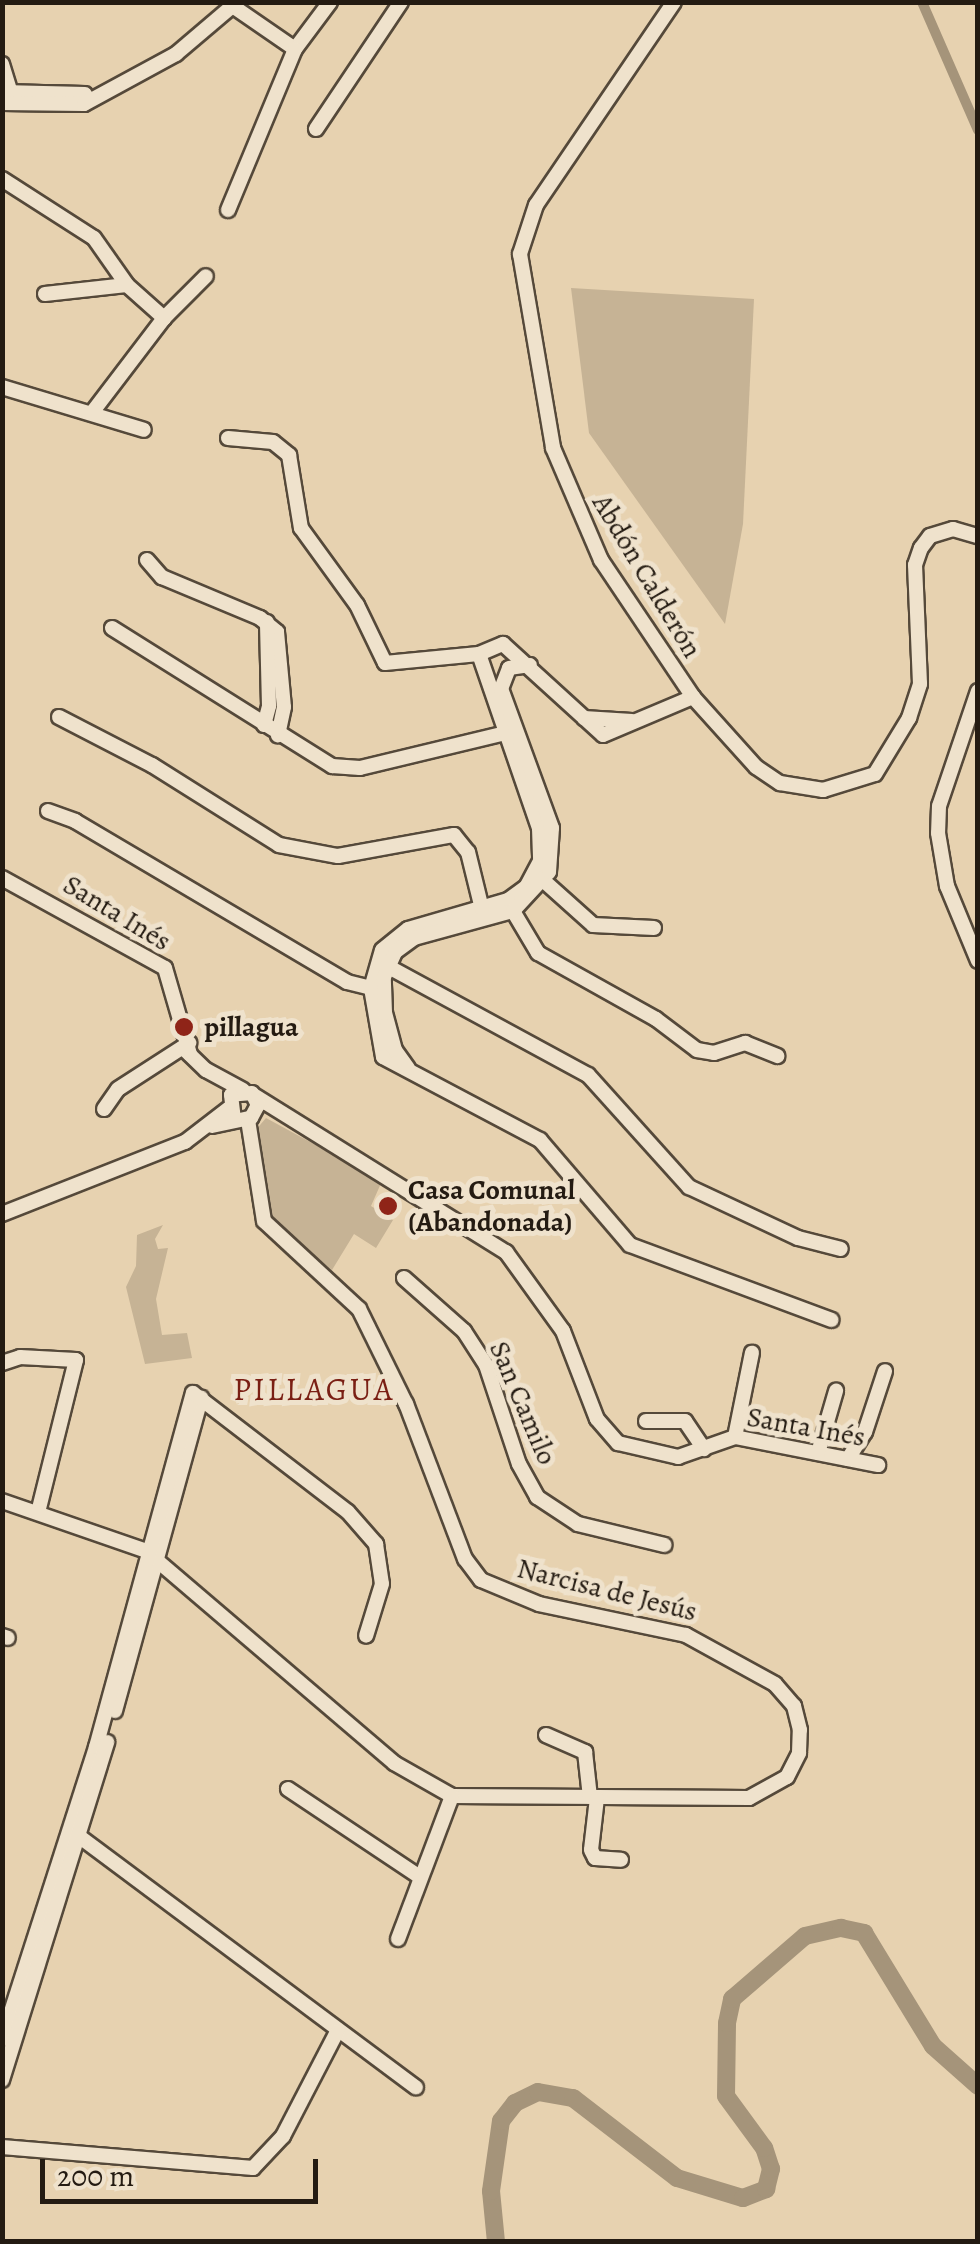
<!DOCTYPE html>
<meta charset="utf-8">
<style>
body{margin:0}
#map{position:relative;width:980px;height:2244px;overflow:hidden;background:#e7d2b0;font-family:Alegreya,serif}
div>[style]{position:absolute}
[style*='--x']{left:calc(var(--x)*1px);top:calc(var(--y)*1px);width:calc(var(--w)*1px);rotate:calc(var(--a)*1deg)}
.green>*{inset:0;background:#c6b395}
.canal>*{height:10px;margin:-5px;padding:0 5px;transform-origin:5px;border-radius:5px;background:#a5947a}
.river>*{height:18px;margin:-9px;padding:0 9px;transform-origin:9px;border-radius:9px;background:#a5947a}
.roads{filter:drop-shadow(2px 0 #55493a) drop-shadow(-2px 0 #55493a) drop-shadow(0 2px #55493a) drop-shadow(0 -2px #55493a)}
.minor>*{height:14px;margin:-7px;padding:0 7px;transform-origin:7px;border-radius:7px;background:#efe2cc}
.dots>*{width:28px;height:28px;translate:-50% -50%;box-sizing:border-box;border:5px solid #efe2cc;border-radius:50%}
span{translate:-50% -50%;white-space:nowrap;text-align:center;line-height:1.15;-webkit-text-stroke:10px #efe2cc;paint-order:stroke}
.street-label{font-size:28px;color:#241b12}
.poi-label{font-size:28px;color:#241b12;font-weight:700}
.left{translate:0 -50%;text-align:left}
.quarter-label{font-size:32px;color:#7a1f14;letter-spacing:2.5px}
.frame{position:absolute;inset:0;border:5px solid #241b12;pointer-events:none}
.scale{position:absolute;left:40px;top:2159px;width:278px;height:45px;box-sizing:border-box;border:5px solid #241b12;border-top:0;padding-left:12px;font-size:30px;line-height:35px;white-space:nowrap;color:#241b12;-webkit-text-stroke:8px #efe2cc;paint-order:stroke}
</style>
<div id="map">
<div class="green">
<i style="clip-path:polygon(571px 288px,754px 299px,743px 524px,725px 624px,589px 433px)"></i>
<i style="clip-path:polygon(266px 1118px,382px 1181px,371px 1206px,393px 1220px,376px 1248px,354px 1234px,332px 1270px,269px 1218px,254px 1132px)"></i>
<i style="clip-path:polygon(163px 1225px,155px 1239px,158px 1249px,168px 1248px,156px 1299px,162px 1335px,187px 1333px,192px 1358px,145px 1364px,126px 1287px,136px 1266px,137px 1235px)"></i>
</div>
<div class="canal">
<i style="--x:922;--y:2;--w:140;--a:66.4"></i>
</div>
<div class="river">
<i style="--x:496;--y:2242;--w:51;--a:-95.6"></i>
<i style="--x:491;--y:2191;--w:71;--a:-81.9"></i>
<i style="--x:501;--y:2121;--w:23;--a:-52"></i>
<i style="--x:515;--y:2103;--w:25;--a:-26"></i>
<i style="--x:538;--y:2092;--w:36;--a:10"></i>
<i style="--x:573;--y:2098;--w:131;--a:37.6"></i>
<i style="--x:677;--y:2178;--w:69;--a:16.9"></i>
<i style="--x:743;--y:2198;--w:25;--a:-21"></i>
<i style="--x:766;--y:2189;--w:21;--a:-76"></i>
<i style="--x:771;--y:2169;--w:22;--a:-108"></i>
<i style="--x:764;--y:2148;--w:64;--a:-126.2"></i>
<i style="--x:726;--y:2096;--w:73;--a:-89.2"></i>
<i style="--x:727;--y:2023;--w:25;--a:-78"></i>
<i style="--x:732;--y:1999;--w:96;--a:-40.8"></i>
<i style="--x:805;--y:1936;--w:37;--a:-13"></i>
<i style="--x:841;--y:1928;--w:24;--a:12"></i>
<i style="--x:864;--y:1933;--w:132;--a:58.6"></i>
<i style="--x:933;--y:2046;--w:60;--a:41.6"></i>
</div>
<div class="roads">
<div class="minor">
<i style="--x:674;--y:2;--w:245;--a:124.2"></i>
<i style="--x:536;--y:205;--w:52;--a:108.1"></i>
<i style="--x:520;--y:254;--w:197;--a:80.3"></i>
<i style="--x:553;--y:448;--w:122;--a:66.8"></i>
<i style="--x:601;--y:560;--w:165;--a:56.1"></i>
<i style="--x:693;--y:697;--w:94;--a:48"></i>
<i style="--x:756;--y:767;--w:29;--a:34"></i>
<i style="--x:780;--y:783;--w:44;--a:9.2"></i>
<i style="--x:823;--y:790;--w:54;--a:-17.1"></i>
<i style="--x:875;--y:774;--w:66;--a:-58.7"></i>
<i style="--x:909;--y:718;--w:36;--a:-72"></i>
<i style="--x:920;--y:684;--w:119;--a:-92.4"></i>
<i style="--x:915;--y:565;--w:18;--a:-71"></i>
<i style="--x:921;--y:548;--w:15;--a:-53"></i>
<i style="--x:930;--y:536;--w:24;--a:-17"></i>
<i style="--x:953;--y:529;--w:26;--a:16"></i>
<i style="--x:234;--y:7;--w:74;--a:34.5"></i>
<i style="--x:295;--y:49;--w:59;--a:-53.3"></i>
<i style="--x:2;--y:64;--w:31;--a:73"></i>
<i style="--x:2;--y:92;--w:83;--a:1.4"></i>
<i style="--x:2;--y:103;--w:82;--a:0.7"></i>
<i style="--x:84;--y:104;--w:105;--a:-28.5"></i>
<i style="--x:176;--y:54;--w:80;--a:-40.4"></i>
<i style="--x:316;--y:129;--w:153;--a:-56.2"></i>
<i style="--x:2;--y:179;--w:109;--a:32.7"></i>
<i style="--x:94;--y:238;--w:57;--a:54.9"></i>
<i style="--x:127;--y:285;--w:50;--a:41.7"></i>
<i style="--x:228;--y:210;--w:174;--a:-67.4"></i>
<i style="--x:45;--y:294;--w:82;--a:-6.3"></i>
<i style="--x:2;--y:387;--w:148;--a:16.8"></i>
<i style="--x:94;--y:410;--w:116;--a:-52.7"></i>
<i style="--x:164;--y:318;--w:59;--a:-45"></i>
<i style="--x:228;--y:438;--w:45;--a:5.1"></i>
<i style="--x:273;--y:442;--w:21;--a:39"></i>
<i style="--x:289;--y:455;--w:74;--a:80.7"></i>
<i style="--x:301;--y:528;--w:95;--a:54"></i>
<i style="--x:357;--y:605;--w:64;--a:64.2"></i>
<i style="--x:385;--y:663;--w:94;--a:-5.5"></i>
<i style="--x:479;--y:654;--w:26;--a:-23"></i>
<i style="--x:503;--y:644;--w:135;--a:42.3"></i>
<i style="--x:603;--y:735;--w:98;--a:-22.9"></i>
<i style="--x:147;--y:560;--w:23;--a:49"></i>
<i style="--x:162;--y:577;--w:106;--a:22.7"></i>
<i style="--x:260;--y:618;--w:22;--a:39"></i>
<i style="--x:277;--y:632;--w:75;--a:84.7"></i>
<i style="--x:284;--y:707;--w:29;--a:102"></i>
<i style="--x:112;--y:628;--w:260;--a:32.1"></i>
<i style="--x:332;--y:766;--w:28;--a:4"></i>
<i style="--x:360;--y:768;--w:154;--a:-13.5"></i>
<i style="--x:479;--y:654;--w:184;--a:71"></i>
<i style="--x:539;--y:828;--w:33;--a:88"></i>
<i style="--x:540;--y:861;--w:30;--a:118"></i>
<i style="--x:526;--y:887;--w:22;--a:144"></i>
<i style="--x:508;--y:900;--w:104;--a:163.8"></i>
<i style="--x:408;--y:929;--w:33;--a:141"></i>
<i style="--x:382;--y:950;--w:40;--a:106"></i>
<i style="--x:371;--y:988;--w:70;--a:80.1"></i>
<i style="--x:383;--y:1057;--w:178;--a:27.9"></i>
<i style="--x:540;--y:1140;--w:138;--a:49.4"></i>
<i style="--x:630;--y:1245;--w:215;--a:20.4"></i>
<i style="--x:978;--y:691;--w:121;--a:108.7"></i>
<i style="--x:939;--y:806;--w:27;--a:92"></i>
<i style="--x:938;--y:833;--w:54;--a:80.4"></i>
<i style="--x:947;--y:886;--w:81;--a:67.5"></i>
<i style="--x:59;--y:717;--w:105;--a:27.3"></i>
<i style="--x:152;--y:765;--w:150;--a:32.2"></i>
<i style="--x:279;--y:845;--w:60;--a:10.6"></i>
<i style="--x:338;--y:856;--w:118;--a:-10.3"></i>
<i style="--x:454;--y:835;--w:22;--a:51"></i>
<i style="--x:468;--y:852;--w:67;--a:76.2"></i>
<i style="--x:584;--y:718;--w:48;--a:3.6"></i>
<i style="--x:264;--y:725;--w:20;--a:-75"></i>
<i style="--x:269;--y:706;--w:84;--a:-91.4"></i>
<i style="--x:48;--y:811;--w:29;--a:20"></i>
<i style="--x:75;--y:821;--w:316;--a:30.6"></i>
<i style="--x:347;--y:982;--w:25;--a:14"></i>
<i style="--x:2;--y:878;--w:186;--a:28.9"></i>
<i style="--x:165;--y:968;--w:90;--a:73.8"></i>
<i style="--x:544;--y:881;--w:66;--a:41.9"></i>
<i style="--x:593;--y:925;--w:61;--a:2.8"></i>
<i style="--x:513;--y:911;--w:49;--a:59.2"></i>
<i style="--x:538;--y:953;--w:135;--a:29.2"></i>
<i style="--x:656;--y:1019;--w:51;--a:37.1"></i>
<i style="--x:697;--y:1050;--w:17;--a:10"></i>
<i style="--x:714;--y:1053;--w:33;--a:-18"></i>
<i style="--x:745;--y:1043;--w:35;--a:22"></i>
<i style="--x:387;--y:966;--w:229;--a:28.5"></i>
<i style="--x:588;--y:1075;--w:151;--a:48"></i>
<i style="--x:689;--y:1187;--w:120;--a:25.1"></i>
<i style="--x:798;--y:1238;--w:44;--a:14.3"></i>
<i style="--x:183;--y:1048;--w:32;--a:44"></i>
<i style="--x:206;--y:1070;--w:42;--a:28.4"></i>
<i style="--x:408;--y:1068;--w:22;--a:-126"></i>
<i style="--x:395;--y:1050;--w:38;--a:-105"></i>
<i style="--x:385;--y:1013;--w:36;--a:-92"></i>
<i style="--x:384;--y:977;--w:27;--a:-66"></i>
<i style="--x:395;--y:952;--w:24;--a:-36"></i>
<i style="--x:414;--y:938;--w:103;--a:-15.3"></i>
<i style="--x:513;--y:911;--w:53;--a:-47.3"></i>
<i style="--x:549;--y:872;--w:44;--a:-86.1"></i>
<i style="--x:552;--y:828;--w:148;--a:-110.1"></i>
<i style="--x:501;--y:689;--w:22;--a:-69"></i>
<i style="--x:509;--y:668;--w:21;--a:-8"></i>
<i style="--x:255;--y:1096;--w:296;--a:31.9"></i>
<i style="--x:506;--y:1252;--w:97;--a:54.2"></i>
<i style="--x:563;--y:1331;--w:94;--a:68.9"></i>
<i style="--x:597;--y:1419;--w:32;--a:49"></i>
<i style="--x:618;--y:1443;--w:62;--a:13.1"></i>
<i style="--x:678;--y:1457;--w:60;--a:-19.3"></i>
<i style="--x:735;--y:1437;--w:146;--a:11.1"></i>
<i style="--x:104;--y:1109;--w:24;--a:-55"></i>
<i style="--x:118;--y:1089;--w:85;--a:-32.9"></i>
<i style="--x:212;--y:1126;--w:40;--a:-12"></i>
<i style="--x:251;--y:1118;--w:15;--a:-62"></i>
<i style="--x:258;--y:1105;--w:13;--a:-117"></i>
<i style="--x:252;--y:1093;--w:21;--a:175"></i>
<i style="--x:231;--y:1095;--w:23;--a:83"></i>
<i style="--x:2;--y:1214;--w:197;--a:-21.5"></i>
<i style="--x:185;--y:1142;--w:54;--a:-37.5"></i>
<i style="--x:404;--y:1278;--w:80;--a:41.5"></i>
<i style="--x:464;--y:1331;--w:40;--a:57.1"></i>
<i style="--x:486;--y:1365;--w:104;--a:71.6"></i>
<i style="--x:519;--y:1464;--w:38;--a:61"></i>
<i style="--x:537;--y:1497;--w:49;--a:33.4"></i>
<i style="--x:578;--y:1524;--w:89;--a:13.6"></i>
<i style="--x:2;--y:1363;--w:19;--a:-18"></i>
<i style="--x:20;--y:1357;--w:56;--a:3.1"></i>
<i style="--x:76;--y:1360;--w:157;--a:104"></i>
<i style="--x:646;--y:1421;--w:39;--a:0"></i>
<i style="--x:685;--y:1421;--w:34;--a:56"></i>
<i style="--x:735;--y:1437;--w:86;--a:-78.6"></i>
<i style="--x:818;--y:1453;--w:65;--a:-73.8"></i>
<i style="--x:848;--y:1459;--w:32;--a:-58"></i>
<i style="--x:865;--y:1432;--w:64;--a:-71.8"></i>
<i style="--x:2;--y:1501;--w:152;--a:19.1"></i>
<i style="--x:146;--y:1551;--w:326;--a:40.5"></i>
<i style="--x:394;--y:1763;--w:67;--a:29.6"></i>
<i style="--x:452;--y:1796;--w:297;--a:0.4"></i>
<i style="--x:749;--y:1798;--w:43;--a:-28.9"></i>
<i style="--x:787;--y:1777;--w:27;--a:-63"></i>
<i style="--x:799;--y:1753;--w:23;--a:-88"></i>
<i style="--x:800;--y:1730;--w:25;--a:-104"></i>
<i style="--x:794;--y:1706;--w:29;--a:-131"></i>
<i style="--x:775;--y:1684;--w:102;--a:-151.2"></i>
<i style="--x:686;--y:1635;--w:150;--a:-168.1"></i>
<i style="--x:539;--y:1604;--w:63;--a:-157.5"></i>
<i style="--x:481;--y:1580;--w:26;--a:-127"></i>
<i style="--x:465;--y:1559;--w:166;--a:-110.8"></i>
<i style="--x:406;--y:1404;--w:106;--a:-116.3"></i>
<i style="--x:359;--y:1309;--w:129;--a:-137.2"></i>
<i style="--x:264;--y:1221;--w:102;--a:-99"></i>
<i style="--x:2;--y:1636;--w:6;--a:18"></i>
<i style="--x:115;--y:1711;--w:325;--a:-74.6"></i>
<i style="--x:546;--y:1735;--w:43;--a:23.6"></i>
<i style="--x:585;--y:1752;--w:45;--a:83.7"></i>
<i style="--x:288;--y:1789;--w:159;--a:33.7"></i>
<i style="--x:597;--y:1798;--w:52;--a:96.6"></i>
<i style="--x:591;--y:1850;--w:9;--a:63"></i>
<i style="--x:595;--y:1858;--w:26;--a:4"></i>
<i style="--x:76;--y:1834;--w:424;--a:36.7"></i>
<i style="--x:398;--y:1939;--w:153;--a:-69.3"></i>
<i style="--x:2;--y:2040;--w:308;--a:-72.2"></i>
<i style="--x:96;--y:1747;--w:367;--a:-74.7"></i>
<i style="--x:193;--y:1393;--w:195;--a:37.5"></i>
<i style="--x:348;--y:1512;--w:43;--a:48.8"></i>
<i style="--x:376;--y:1544;--w:40;--a:81.5"></i>
<i style="--x:382;--y:1584;--w:54;--a:107.1"></i>
<i style="--x:2;--y:2080;--w:354;--a:-72.7"></i>
<i style="--x:2;--y:2147;--w:252;--a:4.8"></i>
<i style="--x:253;--y:2168;--w:44;--a:-46.8"></i>
<i style="--x:283;--y:2136;--w:117;--a:-62.6"></i>
</div>
</div>
<div class="dots">
<i style="left:184px;top:1027px;background:#8f2418"></i>
<i style="left:388px;top:1206px;background:#8f2418"></i>
</div>
<div class="street-label">
<span style="left:647px;top:576px;rotate:59deg">Abdón Calderón</span>
<span style="left:117px;top:913px;rotate:31deg">Santa Inés</span>
<span style="left:523px;top:1403px;rotate:67deg">San Camilo</span>
<span style="left:806px;top:1427px;rotate:10deg">Santa Inés</span>
<span style="left:607px;top:1590px;rotate:14deg">Narcisa de Jesús</span>
</div>
<div class="poi-label">
<span class="left" style="left:204px;top:1027px">pillagua</span>
<span class="left" style="left:408px;top:1206px">Casa Comunal<br>(Abandonada)</span>
</div>
<div class="quarter-label">
<span style="left:314px;top:1389px">PILLAGUA</span>
</div>
<div class="frame"></div>
<div class="scale">200 m</div>
</div>
